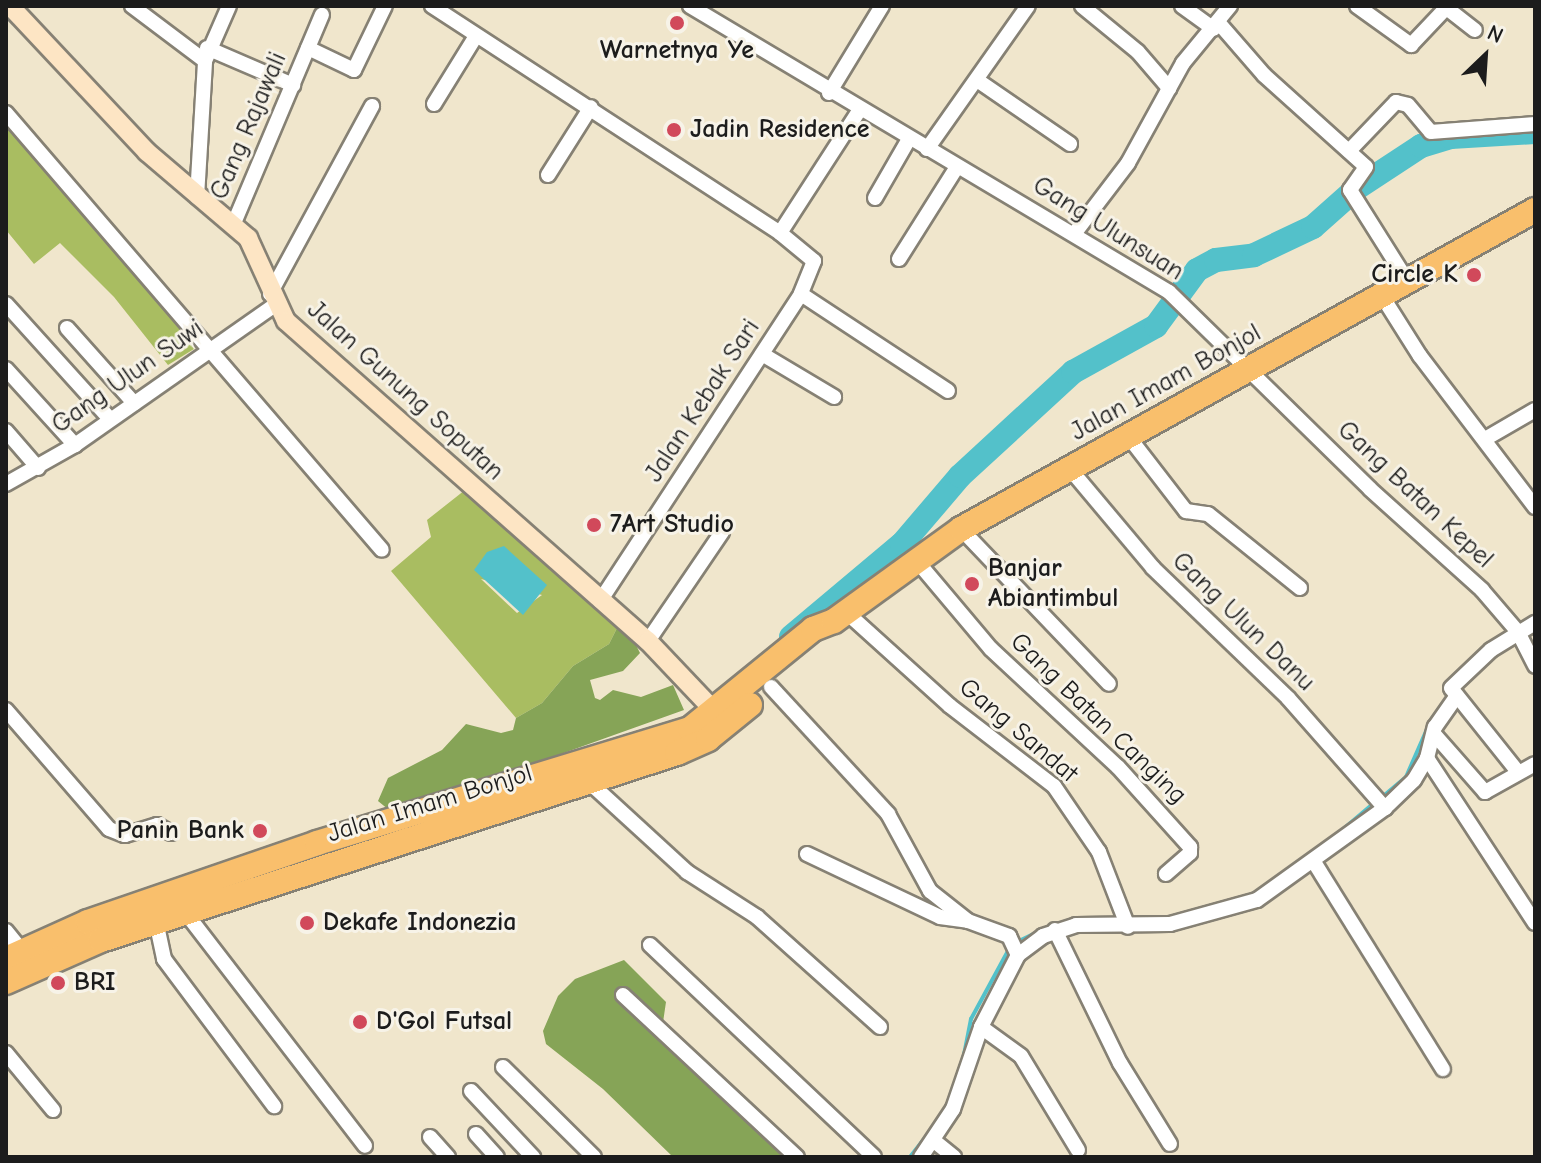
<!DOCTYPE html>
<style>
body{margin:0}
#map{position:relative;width:1541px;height:1163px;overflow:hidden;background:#f0e6cc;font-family:"Comic Neue",sans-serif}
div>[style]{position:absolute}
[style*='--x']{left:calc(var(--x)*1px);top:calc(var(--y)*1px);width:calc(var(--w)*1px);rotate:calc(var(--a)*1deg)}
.green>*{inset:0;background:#a9bd61}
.forest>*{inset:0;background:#86a457}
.water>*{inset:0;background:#53c1ca}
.stream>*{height:4px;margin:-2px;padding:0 2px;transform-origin:2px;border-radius:2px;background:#53c1ca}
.river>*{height:24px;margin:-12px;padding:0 12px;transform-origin:12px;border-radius:12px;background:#53c1ca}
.roads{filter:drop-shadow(2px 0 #868174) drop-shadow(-2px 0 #868174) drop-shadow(0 2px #868174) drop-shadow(0 -2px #868174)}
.street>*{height:14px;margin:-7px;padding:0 7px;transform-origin:7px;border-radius:7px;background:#fff}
.secondary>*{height:18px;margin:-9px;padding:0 9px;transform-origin:9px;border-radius:9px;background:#fde5c4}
.highway>*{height:24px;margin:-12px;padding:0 12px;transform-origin:12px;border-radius:12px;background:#f9bf6c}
.dots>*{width:22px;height:22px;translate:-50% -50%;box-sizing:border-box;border:4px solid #f7f3e8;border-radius:50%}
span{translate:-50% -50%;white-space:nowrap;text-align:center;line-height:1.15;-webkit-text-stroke:6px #f7f3e8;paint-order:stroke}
.poi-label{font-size:26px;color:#1c1c1c;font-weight:700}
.left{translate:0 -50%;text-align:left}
.right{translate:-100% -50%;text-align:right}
.street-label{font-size:26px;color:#1c1c1c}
.frame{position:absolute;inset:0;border:8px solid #1c1c1c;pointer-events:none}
.north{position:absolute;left:1445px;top:16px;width:80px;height:80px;-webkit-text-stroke:6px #f7f3e8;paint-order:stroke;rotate:25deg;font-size:22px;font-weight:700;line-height:32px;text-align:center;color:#1c1c1c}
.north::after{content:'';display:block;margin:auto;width:28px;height:36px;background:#1c1c1c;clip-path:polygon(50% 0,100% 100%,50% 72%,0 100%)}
</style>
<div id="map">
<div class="green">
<i style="clip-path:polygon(6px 122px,194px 336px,189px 339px,194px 349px,168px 365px,114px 297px,60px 243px,34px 264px,6px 230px)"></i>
<i style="clip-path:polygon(evenodd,465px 490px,618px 626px,609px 644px,573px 666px,542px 703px,516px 718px,391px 571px,431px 537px,427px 520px,465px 490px,481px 579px,542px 595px,517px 613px,481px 579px)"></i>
</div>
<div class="forest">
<i style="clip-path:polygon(618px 626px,629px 631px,640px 653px,623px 671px,590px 680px,595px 698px,600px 700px,613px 690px,641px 697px,673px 685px,684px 710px,474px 785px,389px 810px,378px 801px,388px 778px,442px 750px,466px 724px,501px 733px,513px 730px,516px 718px,542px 703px,573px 666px,609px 644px)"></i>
<i style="clip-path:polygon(624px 960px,666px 1002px,661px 1036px,789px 1157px,673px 1157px,603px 1089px,546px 1044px,543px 1031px,558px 996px,575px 979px)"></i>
</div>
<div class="water">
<i style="clip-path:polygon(504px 546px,547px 585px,523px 615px,474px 570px,487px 552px)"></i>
</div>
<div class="stream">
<i style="--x:1381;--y:798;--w:33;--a:-40"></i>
<i style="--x:1406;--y:777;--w:62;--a:-66.3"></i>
<i style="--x:1431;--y:720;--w:32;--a:-54"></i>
<i style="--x:1335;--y:836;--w:51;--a:-40.2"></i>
<i style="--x:1055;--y:925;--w:58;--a:-6.9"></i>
<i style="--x:1015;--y:943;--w:28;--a:-26"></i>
<i style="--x:963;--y:1060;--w:42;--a:-79"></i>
<i style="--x:971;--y:1019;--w:80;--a:-61.5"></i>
<i style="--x:910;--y:1157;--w:28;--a:-52"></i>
</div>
<div class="river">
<i style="--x:791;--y:637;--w:145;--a:-40"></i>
<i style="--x:902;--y:544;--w:89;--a:-49.5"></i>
<i style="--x:960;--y:476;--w:154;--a:-42.6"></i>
<i style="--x:1073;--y:372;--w:95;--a:-29"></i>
<i style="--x:1156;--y:326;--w:69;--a:-53.8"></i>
<i style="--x:1197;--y:270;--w:21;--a:-28"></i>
<i style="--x:1216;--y:260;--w:38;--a:-7"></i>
<i style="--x:1254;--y:255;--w:65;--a:-25.4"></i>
<i style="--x:1313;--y:227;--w:59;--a:-41.6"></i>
<i style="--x:1357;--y:188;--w:77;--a:-33.3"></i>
<i style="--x:1421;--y:146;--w:31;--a:-17"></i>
<i style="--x:1451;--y:137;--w:84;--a:-3.4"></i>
</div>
<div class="roads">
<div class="street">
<i style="--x:132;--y:6;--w:91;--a:37"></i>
<i style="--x:432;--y:6;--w:415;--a:33.1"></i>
<i style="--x:780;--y:233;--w:44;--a:39.5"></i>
<i style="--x:814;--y:261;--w:35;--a:112"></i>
<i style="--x:801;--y:294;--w:367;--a:123.2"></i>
<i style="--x:690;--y:6;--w:558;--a:30.84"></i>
<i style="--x:1169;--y:292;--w:281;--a:44.4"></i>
<i style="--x:1370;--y:489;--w:151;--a:42"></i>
<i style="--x:1482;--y:590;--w:55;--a:49.4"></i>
<i style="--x:1518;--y:632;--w:38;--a:63"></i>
<i style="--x:1082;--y:6;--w:72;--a:39.4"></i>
<i style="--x:1138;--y:52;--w:48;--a:49.3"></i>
<i style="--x:1182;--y:6;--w:39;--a:36"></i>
<i style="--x:1357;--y:6;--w:67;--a:35.8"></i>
<i style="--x:1411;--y:45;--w:51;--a:-46.6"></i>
<i style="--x:1444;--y:6;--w:39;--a:38"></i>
<i style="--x:1218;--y:22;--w:70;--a:49"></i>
<i style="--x:1264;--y:75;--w:137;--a:42"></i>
<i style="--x:1366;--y:167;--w:28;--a:125"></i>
<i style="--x:1350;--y:190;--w:109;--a:57.8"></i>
<i style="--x:207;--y:48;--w:94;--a:23.3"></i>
<i style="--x:308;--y:48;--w:51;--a:25.6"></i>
<i style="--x:354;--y:70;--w:71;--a:-64.2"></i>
<i style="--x:977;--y:80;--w:113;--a:34.5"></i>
<i style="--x:829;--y:93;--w:102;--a:-58.7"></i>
<i style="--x:434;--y:104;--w:80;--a:-58.3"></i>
<i style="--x:6;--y:113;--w:576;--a:49.29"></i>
<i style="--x:927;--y:149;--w:175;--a:-54.8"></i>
<i style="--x:1349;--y:151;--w:68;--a:-46.2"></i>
<i style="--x:1396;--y:102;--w:12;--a:14"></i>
<i style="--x:1408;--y:105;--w:35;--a:50"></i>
<i style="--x:1431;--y:132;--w:104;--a:-4.4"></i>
<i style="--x:548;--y:175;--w:80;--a:-57.7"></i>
<i style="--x:197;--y:197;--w:136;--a:-86.6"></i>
<i style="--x:205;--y:61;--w:60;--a:-66.4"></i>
<i style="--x:875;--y:198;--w:68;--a:-60"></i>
<i style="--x:234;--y:223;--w:226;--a:-67.1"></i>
<i style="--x:780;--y:233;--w:145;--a:-57.1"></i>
<i style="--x:1074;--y:234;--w:89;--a:-52.7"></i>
<i style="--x:1128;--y:163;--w:114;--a:-61.2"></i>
<i style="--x:1183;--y:63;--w:74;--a:-50.5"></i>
<i style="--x:899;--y:259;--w:109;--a:-57.8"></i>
<i style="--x:270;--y:294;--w:214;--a:-61.5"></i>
<i style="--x:801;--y:294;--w:176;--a:33.4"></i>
<i style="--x:1382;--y:296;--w:71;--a:57.7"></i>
<i style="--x:1420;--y:356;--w:190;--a:52.7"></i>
<i style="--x:6;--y:304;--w:155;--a:47.9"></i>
<i style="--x:67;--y:328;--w:101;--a:48.2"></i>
<i style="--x:762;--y:354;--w:84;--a:30.8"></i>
<i style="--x:6;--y:369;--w:103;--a:47.8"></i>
<i style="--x:6;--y:431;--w:49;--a:49.1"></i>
<i style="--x:1128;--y:436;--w:95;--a:52.3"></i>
<i style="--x:1186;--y:511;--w:22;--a:8"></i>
<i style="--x:1208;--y:514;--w:118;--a:38.8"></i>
<i style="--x:1485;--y:439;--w:58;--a:-30.1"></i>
<i style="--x:1070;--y:469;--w:129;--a:50"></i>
<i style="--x:1153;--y:568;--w:187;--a:43.9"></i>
<i style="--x:1288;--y:698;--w:147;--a:48.6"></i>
<i style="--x:6;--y:484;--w:79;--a:-29.5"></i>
<i style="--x:75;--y:445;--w:244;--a:-35"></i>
<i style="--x:961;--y:529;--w:214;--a:46.3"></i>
<i style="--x:916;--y:560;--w:116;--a:49.9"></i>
<i style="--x:991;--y:649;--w:173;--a:42.9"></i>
<i style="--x:1118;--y:767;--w:108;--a:48"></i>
<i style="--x:1190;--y:847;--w:6;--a:90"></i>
<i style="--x:1190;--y:853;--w:32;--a:139"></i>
<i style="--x:846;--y:612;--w:140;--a:42.1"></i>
<i style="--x:950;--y:706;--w:131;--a:37.6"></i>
<i style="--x:1054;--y:786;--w:80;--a:55.7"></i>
<i style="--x:1099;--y:852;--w:80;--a:68.9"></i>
<i style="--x:648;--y:641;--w:132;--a:-55.8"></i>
<i style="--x:771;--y:687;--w:173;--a:47.3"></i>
<i style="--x:888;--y:814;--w:88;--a:61.4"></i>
<i style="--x:930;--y:891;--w:48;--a:38.3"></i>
<i style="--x:968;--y:921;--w:44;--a:20.1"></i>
<i style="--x:1009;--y:936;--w:21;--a:65"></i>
<i style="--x:6;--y:710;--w:157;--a:49.1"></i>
<i style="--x:109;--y:829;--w:17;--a:21"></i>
<i style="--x:125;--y:835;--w:34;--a:-17"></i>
<i style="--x:157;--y:825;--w:16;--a:30"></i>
<i style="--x:1435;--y:735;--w:76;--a:48.7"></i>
<i style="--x:1485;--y:792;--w:57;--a:-29.2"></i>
<i style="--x:1427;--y:758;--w:32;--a:-76"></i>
<i style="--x:1435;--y:727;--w:38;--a:-55"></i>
<i style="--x:1518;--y:772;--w:107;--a:-128.6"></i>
<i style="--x:1451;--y:688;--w:55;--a:-43.5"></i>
<i style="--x:1491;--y:650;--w:52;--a:-31.5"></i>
<i style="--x:590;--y:783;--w:132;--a:42.5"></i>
<i style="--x:687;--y:872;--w:83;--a:32.7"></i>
<i style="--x:757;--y:917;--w:165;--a:41.8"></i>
<i style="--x:807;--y:854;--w:147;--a:25.3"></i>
<i style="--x:940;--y:917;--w:28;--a:8"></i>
<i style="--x:1314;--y:862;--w:244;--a:58.1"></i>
<i style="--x:185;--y:912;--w:295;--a:52.4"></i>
<i style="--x:156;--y:921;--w:39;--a:78"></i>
<i style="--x:164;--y:959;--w:184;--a:53.2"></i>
<i style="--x:1055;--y:930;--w:148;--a:64"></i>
<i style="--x:1120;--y:1063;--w:95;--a:58.3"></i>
<i style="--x:6;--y:931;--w:26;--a:51"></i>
<i style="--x:650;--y:945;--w:308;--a:43.4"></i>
<i style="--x:623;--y:995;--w:238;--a:43"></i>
<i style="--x:981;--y:1027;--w:49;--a:35.9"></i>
<i style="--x:1021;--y:1056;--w:110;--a:58.8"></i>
<i style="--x:6;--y:1053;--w:74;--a:50.5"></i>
<i style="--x:503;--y:1067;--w:128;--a:44.7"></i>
<i style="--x:471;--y:1091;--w:91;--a:46.8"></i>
<i style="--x:476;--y:1134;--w:31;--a:48"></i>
<i style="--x:430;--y:1137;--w:27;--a:48"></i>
<i style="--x:933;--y:1140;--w:27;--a:39"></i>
<i style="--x:921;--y:1157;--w:58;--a:-56.3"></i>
<i style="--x:953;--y:1109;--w:87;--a:-71.1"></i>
<i style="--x:981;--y:1027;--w:81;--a:-62.8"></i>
<i style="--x:1018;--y:955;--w:31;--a:-37"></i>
<i style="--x:1043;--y:936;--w:35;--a:-18"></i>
<i style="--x:1076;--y:925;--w:94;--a:-0.6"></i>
<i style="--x:1170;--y:924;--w:90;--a:-15.4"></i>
<i style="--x:1257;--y:900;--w:158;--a:-35.7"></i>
<i style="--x:1385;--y:808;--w:40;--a:-44"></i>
<i style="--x:1414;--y:780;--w:26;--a:-59"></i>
<i style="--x:1427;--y:758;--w:197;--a:56.8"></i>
</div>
<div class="secondary">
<i style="--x:10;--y:6;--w:200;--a:46.8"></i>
<i style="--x:147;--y:152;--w:133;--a:40.4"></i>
<i style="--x:248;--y:238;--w:91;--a:65.4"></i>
<i style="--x:286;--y:321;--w:483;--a:41.5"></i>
<i style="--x:648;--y:641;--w:105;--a:46.5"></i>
</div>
<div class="highway">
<i style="--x:6;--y:959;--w:90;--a:-24.3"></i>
<i style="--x:88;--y:922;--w:242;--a:-19"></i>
<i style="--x:317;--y:843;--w:390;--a:-17"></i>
<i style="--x:690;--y:729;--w:159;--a:-39.1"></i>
<i style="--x:813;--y:629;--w:22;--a:-21"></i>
<i style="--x:834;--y:621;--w:157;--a:-35.9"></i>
<i style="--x:961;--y:529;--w:657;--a:-29.06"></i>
<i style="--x:6;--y:982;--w:104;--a:-23.9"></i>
<i style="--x:101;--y:940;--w:606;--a:-17.99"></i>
<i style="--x:677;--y:753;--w:34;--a:-24"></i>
<i style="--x:708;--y:739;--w:54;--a:-39"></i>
</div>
</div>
<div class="dots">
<i style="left:677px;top:23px;background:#d1495b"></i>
<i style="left:674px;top:130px;background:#d1495b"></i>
<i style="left:1474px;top:275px;background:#d1495b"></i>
<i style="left:594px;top:525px;background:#d1495b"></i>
<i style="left:972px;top:584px;background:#d1495b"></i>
<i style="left:260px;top:831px;background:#d1495b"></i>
<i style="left:307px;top:923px;background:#d1495b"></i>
<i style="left:58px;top:983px;background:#d1495b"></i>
<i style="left:360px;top:1022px;background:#d1495b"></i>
</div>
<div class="poi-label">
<span style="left:677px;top:51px">Warnetnya Ye</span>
<span class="left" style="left:690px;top:130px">Jadin Residence</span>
<span class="right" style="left:1458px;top:275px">Circle K</span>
<span class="left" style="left:610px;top:525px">7Art Studio</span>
<span class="left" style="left:988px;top:584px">Banjar<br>Abiantimbul</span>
<span class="right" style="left:244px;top:831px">Panin Bank</span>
<span class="left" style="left:323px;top:923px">Dekafe Indonezia</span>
<span class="left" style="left:74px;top:983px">BRI</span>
<span class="left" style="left:376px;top:1022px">D'Gol Futsal</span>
</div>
<div class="street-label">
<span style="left:249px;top:126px;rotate:-67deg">Gang Rajawali</span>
<span style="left:1108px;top:229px;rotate:32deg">Gang Ulunsuan</span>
<span style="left:128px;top:377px;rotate:-35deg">Gang Ulun Suwi</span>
<span style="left:1166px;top:383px;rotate:-29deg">Jalan Imam Bonjol</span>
<span style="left:405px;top:391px;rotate:42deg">Jalan Gunung Soputan</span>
<span style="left:703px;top:401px;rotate:-57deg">Jalan Kebak Sari</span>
<span style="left:1415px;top:495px;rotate:43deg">Gang Batan Kepel</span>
<span style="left:1243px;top:622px;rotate:44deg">Gang Ulun Danu</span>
<span style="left:1098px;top:719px;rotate:44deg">Gang Batan Canging</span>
<span style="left:1018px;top:731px;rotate:40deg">Gang Sandat</span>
<span style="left:430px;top:804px;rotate:-17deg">Jalan Imam Bonjol</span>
</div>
<div class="frame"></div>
<div class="north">N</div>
</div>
